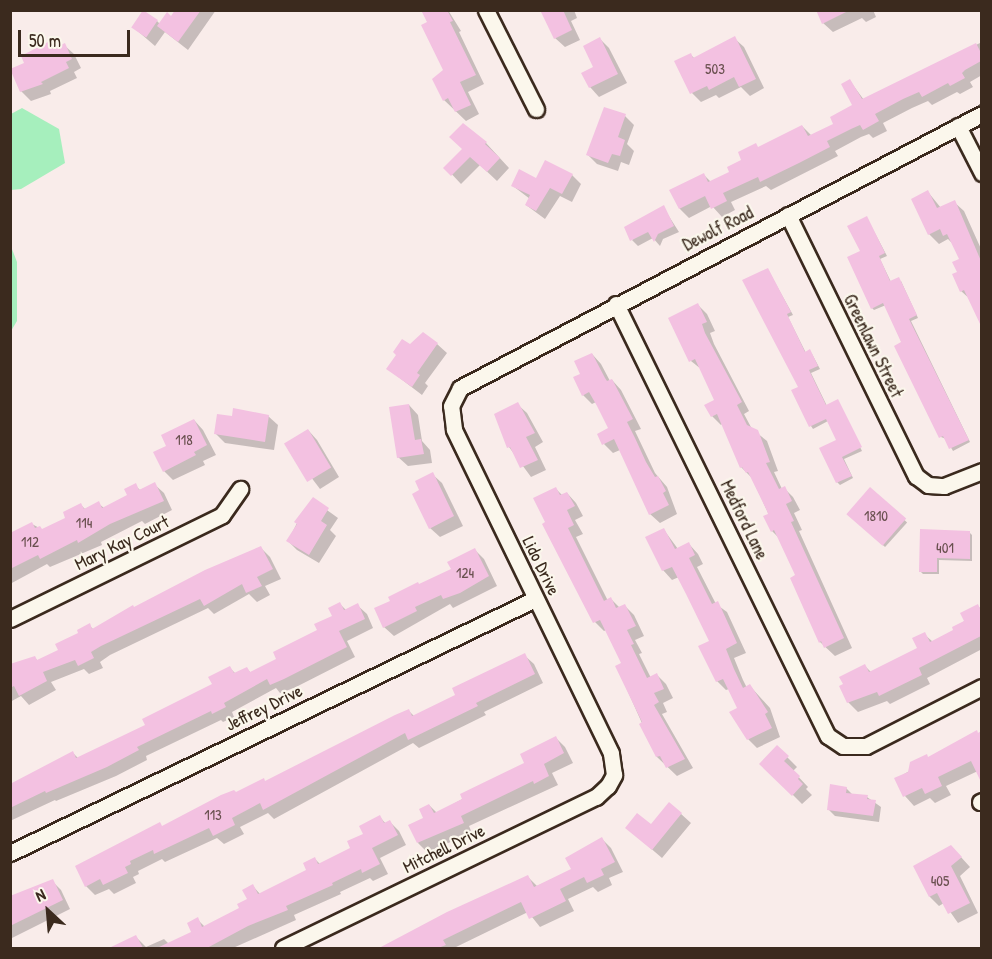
<!DOCTYPE html>
<style>
body{margin:0}
#map{position:relative;width:992px;height:959px;overflow:hidden;background:#f9ecea;font-family:"Patrick Hand",sans-serif}
div>[style]{position:absolute}
[style*='--x']{left:calc(var(--x)*1px);top:calc(var(--y)*1px);width:calc(var(--w)*1px);rotate:calc(var(--a)*1deg)}
.green>*{inset:0;background:#a6efbd}
.shadow>*{inset:0;background:#0003;transform-origin:0 0}
.building>*{inset:0;background:#f3c1e1;transform-origin:0 0}
.roads{filter:drop-shadow(2px 0 #3b2a1e) drop-shadow(-2px 0 #3b2a1e) drop-shadow(0 2px #3b2a1e) drop-shadow(0 -2px #3b2a1e)}
.minor>*{height:15px;margin:-7.5px;padding:0 7.5px;transform-origin:7.5px;border-radius:7.5px;background:#fbf7ec}
span{translate:-50% -50%;white-space:nowrap;text-align:center;line-height:1.15;-webkit-text-stroke:4.5px #fbf7ec;paint-order:stroke}
.number-label{font-size:15px;color:#69504f}
.number-label span{-webkit-text-stroke-width:0}
.street-label{font-size:18px;color:#3b2a1e}
.frame{position:absolute;inset:0;border:12px solid #3b2a1e;pointer-events:none}
.north{position:absolute;left:18px;top:881px;width:60px;height:60px;-webkit-text-stroke:4px #fbf7ec;paint-order:stroke;rotate:334deg;font-size:16px;font-weight:700;line-height:24px;text-align:center;color:#3b2a1e}
.north::after{content:'';display:block;margin:auto;width:21px;height:27px;background:#3b2a1e;clip-path:polygon(50% 0,100% 100%,50% 72%,0 100%)}
.scale{position:absolute;left:18px;top:30px;width:112px;height:27px;box-sizing:border-box;border:3px solid #3b2a1e;border-top:0;padding-left:8px;font-size:18px;line-height:21px;white-space:nowrap;color:#3b2a1e;-webkit-text-stroke:4px #fbf7ec;paint-order:stroke}
</style>
<div id="map">
<div class="green">
<i style="clip-path:polygon(22px 108px,59px 129px,65px 163px,21px 189px,11px 190px,11px 114px)"></i>
<i style="clip-path:polygon(10px 244px,17px 262px,17px 321px,11px 331px)"></i>
</div>
<div class="shadow">
<i style="clip-path:polygon(177px 10px,216px 10px,188px 50px,165px 32px,155px 46px,133px 27px,157px 21px,160px 24px,172px 18px)"></i>
<i style="clip-path:polygon(423px 10px,448px 10px,461px 31px,459px 32px,484px 84px,468px 92px,479px 114px,466px 121px,444px 100px,445px 71px)"></i>
<i style="clip-path:polygon(542px 10px,574px 10px,577px 18px,571px 21px,580px 40px,565px 47px,555px 38px)"></i>
<i style="clip-path:polygon(817px 10px,873px 10px,876px 17px,866px 22px,862px 18px,833px 32px,823px 23px)"></i>
<i style="clip-path:polygon(734px 38px,744px 47px,764px 88px,750px 96px,741px 87px,719px 98px,716px 95px,701px 102px,692px 93px,691px 55px,695px 59px)"></i>
<i style="clip-path:polygon(600px 39px,609px 48px,627px 83px,599px 97px,590px 87px)"></i>
<i style="clip-path:polygon(982px 42px,982px 75px,970px 82px,973px 87px,960px 94px,957px 92px,932px 105px,928px 101px,912px 108px,883px 123px,887px 131px,873px 138px,869px 134px,861px 137px,835px 151px,838px 156px,771px 190px,766px 186px,731px 202px,735px 210px,722px 217px,712px 206px,689px 218px,680px 209px,671px 191px,704px 175px,711px 182px,731px 172px,758px 148px,802px 126px,812px 136px,835px 125px,854px 105px,850px 81px,864px 100px)"></i>
<i style="clip-path:polygon(48px 44px,54px 50px,64px 45px,74px 54px,81px 68px,74px 72px,77px 78px,50px 91px,51px 94px,31px 101px,21px 91px,27px 63px)"></i>
<i style="clip-path:polygon(625px 116px,634px 125px,627px 144px,634px 151px,629px 165px,621px 162px,618px 171px,597px 164px,588px 155px)"></i>
<i style="clip-path:polygon(463px 125px,486px 143px,509px 168px,497px 181px,480px 165px,461px 184px,446px 168px,463px 149px)"></i>
<i style="clip-path:polygon(572px 175px,581px 184px,572px 202px,560px 196px,545px 219px,526px 205px,530px 199px,513px 186px)"></i>
<i style="clip-path:polygon(928px 192px,941px 208px,954px 202px,964px 211px,982px 251px,982px 322px,971px 300px,961px 291px,961px 259px,953px 244px,948px 239px,939px 244px,929px 234px)"></i>
<i style="clip-path:polygon(663px 207px,679px 232px,663px 239px,660px 246px,653px 238px,638px 246px,632px 240px)"></i>
<i style="clip-path:polygon(867px 218px,887px 256px,880px 259px,891px 282px,901px 281px,918px 318px,911px 321px,970px 442px,953px 451px,946px 439px,941px 437px,886px 305px,874px 310px,872px 308px,862px 252px)"></i>
<i style="clip-path:polygon(768px 270px,793px 315px,788px 317px,806px 353px,810px 351px,812px 354px,820px 369px,811px 373px,827px 406px,838px 402px,862px 451px,844px 459px,853px 478px,840px 485px,837px 482px,838px 440px,828px 421px,813px 429px,811px 426px)"></i>
<i style="clip-path:polygon(698px 305px,707px 314px,715px 331px,710px 333px,714px 344px,749px 411px,744px 414px,752px 429px,767px 441px,778px 471px,774px 472px,782px 489px,784px 488px,793px 497px,800px 510px,794px 513px,802px 530px,799px 531px,852px 648px,835px 656px,820px 642px,797px 576px,779px 538px,772px 531px,769px 515px,752px 478px,741px 467px,723px 423px,721px 425px,712px 416px,716px 400px,701px 369px,691px 361px,670px 319px)"></i>
<i style="clip-path:polygon(437px 344px,447px 353px,425px 383px,428px 386px,422px 395px,388px 369px,398px 355px,410px 346px)"></i>
<i style="clip-path:polygon(592px 354px,601px 364px,610px 381px,612px 380px,621px 390px,641px 429px,635px 431px,655px 473px,667px 487px,677px 514px,660px 523px,650px 514px,620px 450px,613px 453px,604px 444px,610px 429px,596px 402px,592px 404px,583px 395px,582px 374px)"></i>
<i style="clip-path:polygon(517px 404px,527px 413px,543px 442px,535px 447px,546px 470px,531px 477px,509px 447px)"></i>
<i style="clip-path:polygon(409px 405px,418px 415px,422px 441px,430px 450px,432px 463px,408px 466px,398px 457px)"></i>
<i style="clip-path:polygon(268px 416px,278px 425px,274px 450px,225px 443px,215px 433px)"></i>
<i style="clip-path:polygon(194px 420px,203px 430px,216px 455px,203px 461px,205px 465px,173px 480px,164px 471px,168px 447px)"></i>
<i style="clip-path:polygon(308px 430px,317px 440px,339px 477px,320px 489px,286px 444px)"></i>
<i style="clip-path:polygon(432px 474px,442px 483px,463px 526px,440px 537px,430px 528px,421px 491px)"></i>
<i style="clip-path:polygon(154px 484px,164px 493px,172px 510px,145px 524px,142px 521px,101px 542px,102px 545px,50px 567px,47px 564px,10px 584px,10px 534px,32px 524px,43px 530px,67px 518px,81px 505px,85px 509px,98px 503px,104px 508px,129px 496px,135px 485px,140px 490px)"></i>
<i style="clip-path:polygon(555px 488px,563px 496px,567px 493px,576px 503px,583px 516px,575px 520px,583px 534px,576px 537px,608px 601px,611px 599px,620px 608px,625px 606px,634px 615px,644px 636px,635px 640px,642px 653px,639px 654px,651px 678px,657px 675px,666px 684px,673px 698px,663px 703px,667px 712px,662px 714px,693px 768px,677px 776px,657px 757px,617px 667px,623px 664px,606px 630px,604px 631px,595px 622px)"></i>
<i style="left:870px;top:489px;width:50px;height:33px;rotate:42deg"></i>
<i style="clip-path:polygon(313px 500px,338px 518px,330px 530px,336px 536px,319px 563px,297px 550px,288px 541px,303px 511px)"></i>
<i style="clip-path:polygon(664px 530px,678px 549px,689px 544px,698px 554px,703px 564px,697px 567px,716px 604px,727px 612px,746px 653px,734px 658px,743px 680px,747px 688px,750px 686px,770px 708px,780px 737px,757px 748px,748px 739px,739px 708px,729px 689px,726px 690px,717px 681px,711px 642px,679px 577px,672px 580px,663px 570px)"></i>
<i style="clip-path:polygon(970px 533px,972px 535px,972px 561px,939px 560px,939px 574px,923px 574px,920px 571px)"></i>
<i style="clip-path:polygon(261px 548px,270px 557px,281px 579px,265px 586px,270px 595px,257px 602px,249px 594px,214px 614px,208px 608px,110px 655px,100px 662px,103px 668px,89px 674px,84px 669px,51px 682px,56px 690px,29px 705px,21px 696px,10px 702px,10px 666px,35px 658px,38px 661px,60px 650px,89px 625px,94px 630px)"></i>
<i style="clip-path:polygon(475px 550px,484px 559px,497px 586px,453px 608px,450px 604px,394px 636px,384px 627px,420px 586px,453px 570px)"></i>
<i style="clip-path:polygon(340px 604px,346px 610px,357px 605px,367px 614px,373px 628px,347px 641px,355px 657px,294px 688px,280px 693px,276px 688px,232px 712px,234px 717px,223px 722px,221px 720px,146px 756px,147px 760px,116px 776px,56px 801px,55px 800px,10px 821px,10px 785px,73px 753px,79px 759px,147px 725px,214px 685px,230px 668px,236px 674px,247px 669px,251px 673px,278px 660px,319px 631px,334px 617px)"></i>
<i style="clip-path:polygon(978px 606px,982px 610px,982px 649px,927px 678px,930px 684px,890px 704px,887px 701px,858px 712px,848px 702px,865px 666px,871px 672px,919px 648px,924px 634px,933px 642px,955px 631px)"></i>
<i style="clip-path:polygon(524px 655px,534px 664px,543px 683px,484px 712px,486px 715px,419px 748px,413px 743px,274px 819px,268px 813px,240px 827px,244px 834px,224px 844px,217px 838px,165px 862px,162px 859px,138px 871px,139px 874px,133px 877px,136px 883px,114px 894px,109px 889px,95px 895px,86px 886px,163px 827px,266px 782px,409px 711px,414px 716px,457px 695px)"></i>
<i style="clip-path:polygon(982px 733px,982px 772px,980px 770px,946px 786px,951px 795px,935px 803px,930px 798px,914px 806px,905px 796px,896px 779px,929px 759px)"></i>
<i style="clip-path:polygon(556px 738px,565px 747px,573px 763px,552px 773px,558px 785px,469px 826px,472px 833px,427px 852px,418px 843px,429px 805px,437px 813px,526px 764px)"></i>
<i style="clip-path:polygon(777px 747px,797px 767px,793px 771px,808px 787px,806px 789px,812px 795px,802px 804px,761px 763px)"></i>
<i style="clip-path:polygon(846px 788px,852px 794px,867px 797px,881px 807px,879px 822px,835px 816px,829px 810px)"></i>
<i style="clip-path:polygon(670px 804px,691px 823px,662px 858px,627px 828px,651px 826px)"></i>
<i style="clip-path:polygon(380px 817px,386px 824px,390px 822px,399px 831px,406px 845px,380px 858px,388px 874px,373px 881px,370px 878px,340px 892px,341px 894px,294px 915px,296px 920px,233px 948px,129px 948px,126px 942px,136px 937px,146px 947px,164px 939px,169px 944px,193px 933px,197px 919px,205px 927px,241px 909px,249px 900px,253px 886px,260px 894px,308px 870px,315px 859px,320px 864px,352px 849px)"></i>
<i style="clip-path:polygon(602px 839px,611px 848px,623px 872px,609px 878px,612px 885px,598px 892px,593px 887px,568px 899px,574px 911px,540px 927px,528px 912px,454px 948px,383px 948px,448px 913px,528px 877px,537px 886px,573px 870px)"></i>
<i style="clip-path:polygon(960px 856px,970px 867px,960px 876px,978px 913px,958px 923px,944px 903px,939px 906px,930px 897px,915px 867px)"></i>
<i style="clip-path:polygon(52px 881px,61px 890px,70px 909px,10px 939px,10px 897px)"></i>
</div>
<div class="building">
<i style="left:143px;top:10px;width:18px;height:21px;rotate:34deg"></i>
<i style="clip-path:polygon(175px 10px,201px 10px,178px 42px,157px 26px,167px 12px,171px 16px)"></i>
<i style="clip-path:polygon(421px 10px,447px 10px,453px 21px,450px 22px,476px 75px,460px 82px,471px 105px,455px 112px,448px 98px,443px 101px,432px 79px,443px 70px,421px 25px,427px 22px)"></i>
<i style="clip-path:polygon(540px 10px,563px 10px,572px 30px,554px 39px)"></i>
<i style="clip-path:polygon(816px 10px,850px 10px,822px 24px)"></i>
<i style="clip-path:polygon(735px 36px,756px 79px,739px 87px,734px 77px,709px 90px,707px 86px,690px 94px,674px 61px,691px 53px,693px 58px)"></i>
<i style="clip-path:polygon(600px 37px,618px 74px,589px 88px,581px 73px,593px 67px,583px 46px)"></i>
<i style="clip-path:polygon(48px 42px,52px 49px,65px 43px,72px 59px,66px 62px,69px 68px,41px 82px,43px 84px,20px 92px,10px 69px,24px 63px,21px 56px)"></i>
<i style="clip-path:polygon(976px 43px,981px 53px,981px 61px,965px 70px,962px 73px,965px 78px,950px 86px,948px 83px,922px 97px,919px 92px,903px 99px,875px 114px,879px 121px,863px 130px,860px 125px,851px 129px,827px 141px,830px 147px,799px 163px,760px 182px,758px 177px,723px 193px,727px 201px,711px 209px,705px 196px,679px 209px,669px 190px,704px 173px,708px 182px,729px 172px,727px 167px,741px 160px,738px 152px,756px 143px,758px 147px,802px 125px,808px 136px,833px 124px,830px 117px,852px 105px,841px 84px,850px 79px,862px 99px)"></i>
<i style="clip-path:polygon(604px 107px,626px 114px,618px 137px,625px 140px,620px 156px,612px 154px,608px 163px,586px 155px)"></i>
<i style="clip-path:polygon(463px 123px,487px 142px,485px 144px,500px 158px,487px 172px,470px 157px,451px 176px,443px 168px,462px 149px,449px 137px)"></i>
<i style="clip-path:polygon(545px 160px,573px 174px,562px 194px,550px 188px,536px 211px,525px 205px,530px 195px,511px 186px,519px 169px,536px 178px)"></i>
<i style="clip-path:polygon(928px 190px,937px 208px,955px 200px,981px 261px,981px 326px,964px 290px,960px 292px,952px 274px,957px 272px,952px 262px,959px 259px,947px 234px,943px 236px,940px 229px,928px 235px,911px 199px)"></i>
<i style="clip-path:polygon(664px 205px,674px 226px,658px 234px,654px 242px,648px 232px,630px 241px,624px 227px)"></i>
<i style="clip-path:polygon(867px 216px,885px 253px,879px 256px,890px 281px,899px 277px,917px 315px,909px 319px,969px 440px,949px 449px,943px 436px,939px 438px,894px 346px,901px 342px,883px 303px,871px 309px,847px 257px,860px 251px,847px 226px)"></i>
<i style="clip-path:polygon(768px 268px,791px 312px,787px 314px,805px 352px,810px 349px,818px 366px,809px 370px,826px 405px,838px 399px,862px 447px,842px 457px,852px 476px,836px 483px,819px 448px,836px 440px,826px 419px,809px 427px,791px 390px,798px 387px,742px 280px)"></i>
<i style="clip-path:polygon(698px 303px,707px 322px,702px 324px,705px 333px,742px 402px,737px 405px,747px 425px,758px 430px,770px 462px,766px 463px,779px 489px,785px 486px,792px 501px,786px 504px,794px 521px,791px 522px,844px 638px,824px 648px,821px 641px,819px 643px,790px 578px,795px 575px,774px 530px,771px 532px,763px 516px,768px 514px,767px 511px,748px 472px,746px 473px,742px 467px,740px 468px,717px 414px,711px 417px,704px 405px,714px 400px,695px 359px,689px 362px,668px 318px)"></i>
<i style="clip-path:polygon(423px 332px,438px 343px,417px 373px,420px 375px,412px 387px,386px 369px,396px 355px,393px 352px,402px 339px,410px 344px)"></i>
<i style="clip-path:polygon(592px 353px,605px 378px,607px 381px,612px 379px,633px 419px,627px 422px,635px 438px,646px 462px,655px 477px,658px 476px,666px 491px,663px 493px,669px 505px,649px 515px,614px 439px,602px 445px,597px 434px,608px 428px,597px 406px,589px 392px,582px 396px,573px 377px,580px 374px,574px 361px)"></i>
<i style="clip-path:polygon(518px 402px,535px 433px,526px 437px,538px 460px,520px 468px,510px 447px,507px 448px,494px 414px)"></i>
<i style="clip-path:polygon(409px 404px,415px 440px,421px 439px,424px 454px,397px 458px,389px 407px)"></i>
<i style="clip-path:polygon(233px 408px,269px 415px,265px 442px,214px 434px,217px 414px,232px 416px)"></i>
<i style="clip-path:polygon(194px 419px,207px 445px,194px 452px,196px 455px,163px 472px,153px 452px,166px 446px,161px 435px)"></i>
<i style="left:308px;top:429px;width:45px;height:28px;rotate:59deg"></i>
<i style="clip-path:polygon(433px 472px,454px 516px,429px 529px,412px 494px,419px 490px,415px 481px)"></i>
<i style="clip-path:polygon(155px 482px,164px 501px,110px 524px,78px 543px,77px 540px,40px 559px,38px 555px,10px 569px,10px 533px,32px 522px,35px 528px,40px 526px,42px 529px,65px 518px,63px 512px,81px 503px,84px 509px,99px 501px,102px 508px,127px 495px,124px 489px,136px 483px,139px 490px)"></i>
<i style="clip-path:polygon(556px 487px,560px 495px,567px 492px,575px 506px,567px 510px,574px 525px,568px 528px,604px 601px,611px 597px,616px 608px,625px 604px,636px 626px,627px 630px,634px 644px,631px 645px,647px 678px,657px 673px,664px 689px,654px 693px,659px 702px,654px 705px,685px 759px,666px 768px,660px 756px,656px 757px,639px 724px,642px 722px,615px 666px,621px 663px,600px 620px,593px 623px,542px 524px,545px 522px,533px 498px)"></i>
<i style="left:870px;top:487px;width:48px;height:36px;rotate:41deg"></i>
<i style="clip-path:polygon(313px 497px,329px 508px,321px 521px,327px 525px,309px 555px,286px 541px,297px 524px,294px 522px)"></i>
<i style="clip-path:polygon(664px 528px,675px 549px,689px 542px,695px 555px,689px 558px,712px 604px,718px 601px,737px 643px,726px 649px,734px 669px,743px 688px,750px 684px,768px 712px,765px 714px,772px 728px,747px 740px,729px 712px,737px 708px,723px 679px,716px 682px,698px 646px,709px 641px,686px 594px,672px 567px,662px 571px,645px 537px)"></i>
<i style="clip-path:polygon(920px 529px,970px 531px,970px 559px,937px 558px,937px 572px,919px 572px)"></i>
<i style="clip-path:polygon(261px 546px,273px 569px,257px 577px,262px 586px,246px 593px,242px 584px,204px 606px,200px 599px,101px 646px,91px 652px,94px 658px,78px 666px,75px 660px,43px 672px,47px 681px,19px 696px,14px 686px,10px 688px,10px 664px,35px 656px,37px 660px,58px 650px,55px 644px,78px 633px,77px 630px,90px 623px,92px 629px,133px 605px,134px 607px,205px 570px)"></i>
<i style="clip-path:polygon(475px 548px,489px 576px,460px 593px,443px 599px,441px 595px,415px 607px,417px 611px,383px 628px,374px 608px,390px 601px,388px 597px,418px 582px,419px 584px,451px 569px,447px 562px)"></i>
<i style="clip-path:polygon(340px 602px,344px 610px,358px 603px,365px 619px,339px 631px,347px 647px,284px 679px,270px 685px,267px 679px,224px 703px,226px 707px,212px 714px,211px 711px,137px 747px,139px 750px,107px 767px,46px 793px,45px 791px,10px 808px,10px 784px,73px 751px,76px 758px,145px 725px,142px 719px,212px 684px,208px 677px,230px 666px,234px 673px,247px 667px,250px 672px,276px 659px,273px 652px,317px 630px,314px 624px,332px 616px,328px 608px)"></i>
<i style="clip-path:polygon(978px 604px,981px 611px,981px 636px,919px 668px,922px 675px,879px 696px,877px 692px,847px 703px,839px 686px,843px 684px,839px 677px,865px 664px,869px 672px,917px 648px,912px 638px,925px 632px,930px 642px,953px 630px,952px 627px,964px 621px,960px 613px)"></i>
<i style="clip-path:polygon(525px 653px,535px 674px,476px 703px,478px 706px,408px 740px,405px 733px,263px 810px,260px 803px,232px 818px,235px 825px,213px 836px,209px 828px,154px 854px,153px 850px,130px 861px,131px 864px,125px 867px,128px 873px,103px 885px,100px 879px,85px 887px,75px 866px,160px 822px,162px 826px,221px 795px,234px 790px,236px 792px,264px 778px,265px 781px,395px 715px,409px 709px,412px 716px,455px 695px,452px 688px)"></i>
<i style="clip-path:polygon(977px 730px,978px 733px,981px 731px,981px 782px,971px 761px,938px 777px,942px 786px,925px 794px,922px 788px,903px 797px,894px 778px,908px 772px,910px 762px,927px 754px,928px 757px)"></i>
<i style="clip-path:polygon(556px 736px,564px 753px,544px 764px,549px 776px,534px 784px,533px 781px,461px 816px,464px 823px,417px 843px,408px 825px,423px 818px,419px 809px,429px 804px,434px 813px,462px 799px,460px 794px,524px 763px,520px 754px)"></i>
<i style="clip-path:polygon(777px 745px,789px 756px,784px 761px,800px 776px,798px 779px,803px 784px,792px 796px,759px 764px)"></i>
<i style="clip-path:polygon(830px 784px,847px 787px,846px 793px,868px 795px,867px 799px,876px 800px,873px 816px,827px 810px)"></i>
<i style="clip-path:polygon(669px 802px,682px 813px,652px 850px,625px 828px,637px 813px,651px 824px)"></i>
<i style="clip-path:polygon(380px 815px,384px 823px,390px 820px,398px 835px,372px 848px,380px 864px,362px 873px,361px 869px,332px 883px,333px 885px,286px 906px,288px 910px,248px 926px,207px 948px,157px 948px,191px 932px,187px 923px,198px 917px,202px 927px,239px 908px,237px 904px,247px 899px,242px 890px,253px 884px,258px 894px,306px 870px,303px 863px,315px 857px,318px 864px,350px 848px,347px 841px,363px 834px,359px 826px)"></i>
<i style="clip-path:polygon(602px 837px,615px 862px,601px 869px,604px 875px,587px 883px,584px 877px,560px 889px,566px 901px,529px 919px,521px 902px,443px 940px,446px 945px,438px 948px,379px 948px,447px 912px,528px 875px,534px 887px,571px 869px,565px 858px)"></i>
<i style="clip-path:polygon(951px 845px,962px 857px,951px 866px,970px 903px,948px 914px,937px 893px,929px 897px,913px 866px)"></i>
<i style="clip-path:polygon(53px 879px,63px 900px,10px 926px,10px 896px)"></i>
<i style="clip-path:polygon(136px 935px,143px 948px,109px 948px)"></i>
</div>
<div class="roads">
<div class="minor">
<i style="--x:486;--y:10;--w:111;--a:63.2"></i>
<i style="--x:958;--y:126;--w:53;--a:62.9"></i>
<i style="--x:788;--y:215;--w:291;--a:63.9"></i>
<i style="--x:916;--y:476;--w:15;--a:37"></i>
<i style="--x:928;--y:485;--w:16;--a:4"></i>
<i style="--x:944;--y:486;--w:41;--a:-21.5"></i>
<i style="--x:616;--y:304;--w:481;--a:63.9"></i>
<i style="--x:828;--y:736;--w:18;--a:34"></i>
<i style="--x:843;--y:746;--w:23;--a:0"></i>
<i style="--x:866;--y:746;--w:130;--a:-27"></i>
<i style="--x:10;--y:619;--w:236;--a:-26.1"></i>
<i style="--x:222;--y:515;--w:32;--a:-55"></i>
<i style="--x:980;--y:802;--w:2;--a:-27"></i>
<i style="--x:10;--y:853;--w:583;--a:-25.82"></i>
<i style="--x:283;--y:948;--w:348;--a:-25.8"></i>
<i style="--x:596;--y:797;--w:16;--a:-43"></i>
<i style="--x:608;--y:786;--w:13;--a:-61"></i>
<i style="--x:614;--y:775;--w:22;--a:-98"></i>
<i style="--x:611;--y:753;--w:360;--a:-115.9"></i>
<i style="--x:454;--y:429;--w:23;--a:-97"></i>
<i style="--x:451;--y:406;--w:20;--a:-63"></i>
<i style="--x:460;--y:388;--w:590;--a:-27.7"></i>
</div>
</div>
<div class="number-label">
<span style="left:715px;top:69px">503</span>
<span style="left:184px;top:440px">118</span>
<span style="left:876px;top:516px">1810</span>
<span style="left:84px;top:523px">114</span>
<span style="left:30px;top:542px">112</span>
<span style="left:945px;top:548px">401</span>
<span style="left:465px;top:573px">124</span>
<span style="left:213px;top:815px">113</span>
<span style="left:940px;top:881px">405</span>
</div>
<div class="street-label">
<span style="left:718px;top:229px;rotate:-27deg">Dewolf Road</span>
<span style="left:873px;top:346px;rotate:64deg">Greenlawn Street</span>
<span style="left:744px;top:520px;rotate:64deg">Medford Lane</span>
<span style="left:122px;top:543px;rotate:-26deg">Mary Kay Court</span>
<span style="left:541px;top:566px;rotate:64deg">Lido Drive</span>
<span style="left:264px;top:708px;rotate:-26deg">Jeffrey Drive</span>
<span style="left:444px;top:849px;rotate:-26deg">Mitchell Drive</span>
</div>
<div class="frame"></div>
<div class="north">N</div>
<div class="scale">50 m</div>
</div>
